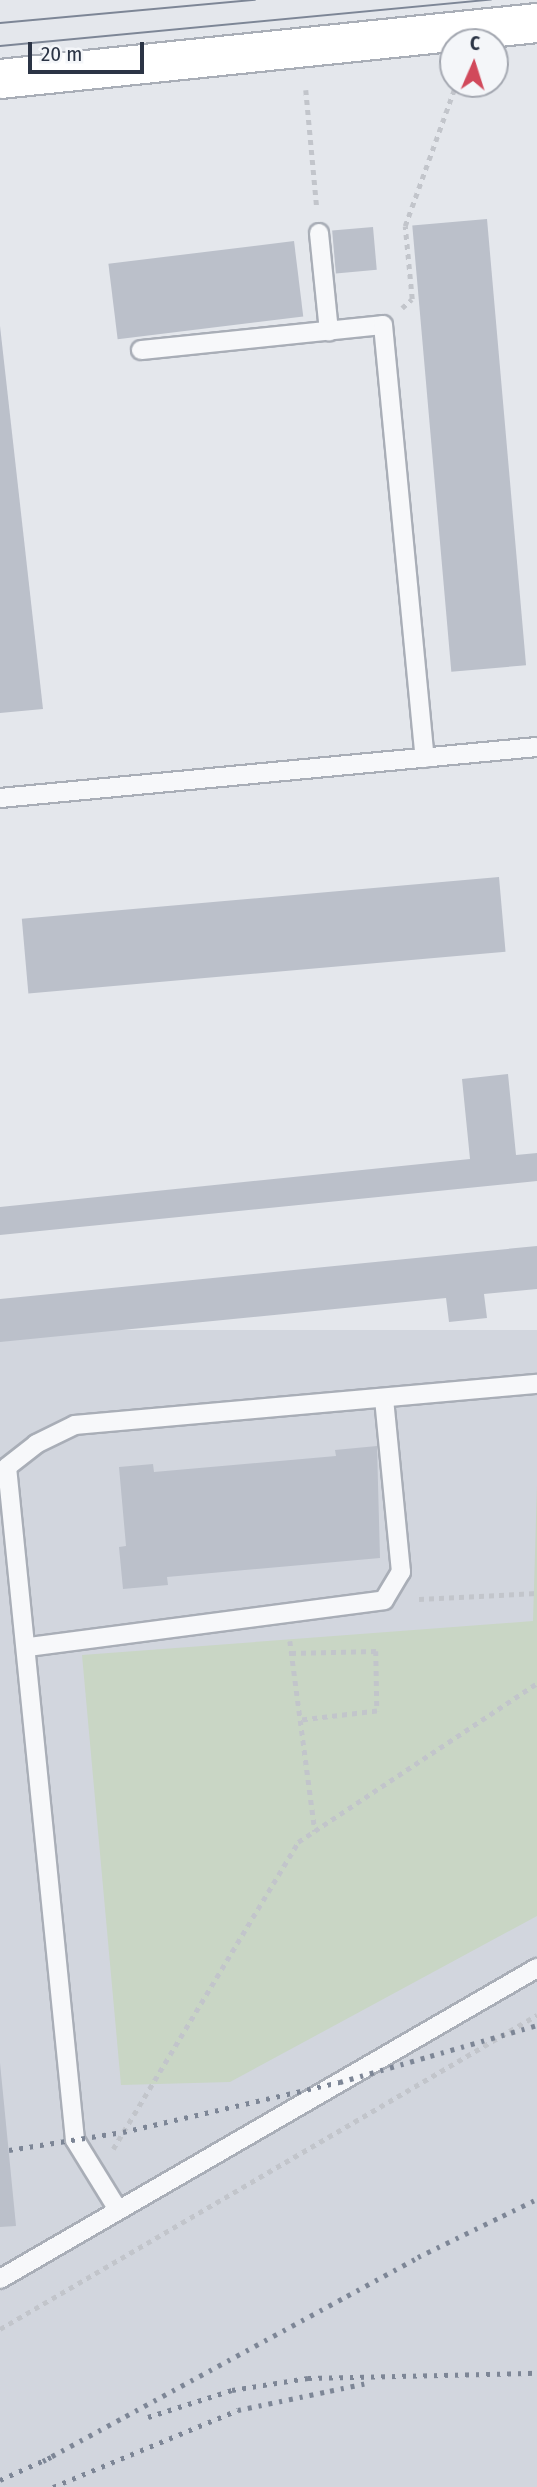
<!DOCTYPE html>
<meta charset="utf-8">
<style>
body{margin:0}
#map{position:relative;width:537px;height:2487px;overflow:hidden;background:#e4e7ec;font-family:"Fira Sans Condensed",sans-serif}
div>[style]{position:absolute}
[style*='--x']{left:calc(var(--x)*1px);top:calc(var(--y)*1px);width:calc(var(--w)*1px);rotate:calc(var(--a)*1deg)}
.built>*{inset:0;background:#d2d6de;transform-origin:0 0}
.green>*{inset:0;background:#c9d6c5}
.building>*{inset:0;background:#bbc0ca;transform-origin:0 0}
.path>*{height:4.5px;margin-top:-2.25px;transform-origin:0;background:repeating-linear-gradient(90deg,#c2c5cb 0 5px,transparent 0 10px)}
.roads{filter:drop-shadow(2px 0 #a9aeb7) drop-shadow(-2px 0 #a9aeb7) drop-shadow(0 2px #a9aeb7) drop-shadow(0 -2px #a9aeb7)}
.lane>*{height:18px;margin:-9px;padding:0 9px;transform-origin:9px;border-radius:9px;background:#f7f8fa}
.secondary>*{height:38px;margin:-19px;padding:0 19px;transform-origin:19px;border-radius:19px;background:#fff}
.tram>*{height:2px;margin:-1px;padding:0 1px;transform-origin:1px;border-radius:1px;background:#7d8696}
.rail>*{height:5px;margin-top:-2.5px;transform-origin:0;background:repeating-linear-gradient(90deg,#7d8696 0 3.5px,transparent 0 10.5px)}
span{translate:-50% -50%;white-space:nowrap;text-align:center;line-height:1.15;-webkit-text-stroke:7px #f4f6f9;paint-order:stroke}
.north{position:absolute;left:439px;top:28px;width:70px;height:70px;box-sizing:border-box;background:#f4f6f9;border:2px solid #a4a8b1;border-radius:50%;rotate:3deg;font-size:19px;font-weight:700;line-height:28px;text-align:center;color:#2b3445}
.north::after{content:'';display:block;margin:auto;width:24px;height:32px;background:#d1495b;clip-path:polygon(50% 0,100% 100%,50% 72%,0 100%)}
.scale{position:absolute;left:28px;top:42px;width:116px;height:32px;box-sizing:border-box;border:4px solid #2b3445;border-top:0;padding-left:9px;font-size:21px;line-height:24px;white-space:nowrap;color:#2b3445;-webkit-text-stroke:5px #f4f6f9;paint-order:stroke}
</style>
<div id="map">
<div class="built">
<i style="left:537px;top:1330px;width:1157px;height:539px;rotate:90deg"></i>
</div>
<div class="green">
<i style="clip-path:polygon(537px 1485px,537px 1916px,230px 2082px,121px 2085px,82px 1655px,533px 1621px)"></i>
</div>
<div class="building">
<i style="left:487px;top:219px;width:448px;height:75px;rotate:85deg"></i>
<i style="left:373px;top:227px;width:43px;height:41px;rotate:85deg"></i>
<i style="left:294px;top:241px;width:76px;height:187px;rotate:83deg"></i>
<i style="clip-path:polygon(0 326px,43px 709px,0 713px)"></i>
<i style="left:499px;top:877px;width:75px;height:479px;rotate:85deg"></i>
<i style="clip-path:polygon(508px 1074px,516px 1155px,537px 1153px,537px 1181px,0 1235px,0 1207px,470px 1159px,462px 1079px)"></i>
<i style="clip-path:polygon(537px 1246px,537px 1289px,484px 1294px,487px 1318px,449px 1322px,446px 1298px,0 1342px,0 1299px)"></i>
<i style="clip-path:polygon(377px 1446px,380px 1558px,167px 1577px,168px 1585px,123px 1589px,119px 1547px,126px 1546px,119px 1467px,153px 1464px,154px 1472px,336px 1456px,335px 1450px)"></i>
<i style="clip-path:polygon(0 2063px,16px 2226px,0 2227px)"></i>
</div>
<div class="path">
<i style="--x:306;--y:90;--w:119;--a:84.7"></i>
<i style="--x:402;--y:308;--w:13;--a:-42"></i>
<i style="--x:412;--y:299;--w:73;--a:-95.5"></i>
<i style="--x:405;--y:226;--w:151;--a:-70.2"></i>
<i style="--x:419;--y:1599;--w:118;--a:-2.9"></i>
<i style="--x:290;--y:1641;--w:192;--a:82.5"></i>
<i style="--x:291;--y:1653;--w:85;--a:-1.3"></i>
<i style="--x:376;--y:1651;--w:60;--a:89"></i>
<i style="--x:377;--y:1711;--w:76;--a:173.2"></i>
<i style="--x:113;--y:2149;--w:358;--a:-58.9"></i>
<i style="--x:298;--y:1842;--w:287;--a:-33.6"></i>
<i style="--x:0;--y:2329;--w:622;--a:-30.32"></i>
</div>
<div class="roads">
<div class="lane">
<i style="--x:319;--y:233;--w:99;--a:84.2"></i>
<i style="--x:141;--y:350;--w:243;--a:-5.9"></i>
<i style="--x:383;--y:325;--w:435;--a:84.5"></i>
<i style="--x:0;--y:798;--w:539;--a:-5.43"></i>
<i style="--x:29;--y:1647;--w:358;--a:-7.5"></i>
<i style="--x:384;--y:1600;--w:33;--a:-59"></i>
<i style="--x:401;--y:1572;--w:174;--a:-95.6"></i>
<i style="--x:117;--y:2208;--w:80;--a:-121.7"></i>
<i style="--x:75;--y:2140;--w:676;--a:-95.77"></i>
<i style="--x:7;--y:1467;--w:37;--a:-38"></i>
<i style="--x:36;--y:1444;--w:43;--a:-26"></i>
<i style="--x:75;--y:1425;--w:464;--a:-5.1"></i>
<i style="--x:0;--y:2279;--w:621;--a:-30.08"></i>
</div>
<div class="secondary">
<i style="--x:0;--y:79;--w:540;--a:-5.95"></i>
</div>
</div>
<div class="tram">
<i style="--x:0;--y:23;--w:256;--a:-5.2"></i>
<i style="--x:0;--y:46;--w:493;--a:-5.4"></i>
</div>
<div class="rail">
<i style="--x:9;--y:2150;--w:115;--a:-9"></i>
<i style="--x:123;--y:2132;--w:223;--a:-13"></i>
<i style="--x:340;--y:2082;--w:205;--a:-16.1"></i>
<i style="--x:148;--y:2417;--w:88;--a:-17.8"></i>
<i style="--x:232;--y:2390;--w:77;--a:-9"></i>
<i style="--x:308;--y:2378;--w:229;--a:-1.3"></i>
<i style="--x:43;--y:2461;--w:427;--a:-28.5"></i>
<i style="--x:418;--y:2257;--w:132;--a:-26"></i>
<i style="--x:0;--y:2480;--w:56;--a:-24.3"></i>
<i style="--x:53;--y:2487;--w:200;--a:-22.6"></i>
<i style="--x:238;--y:2410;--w:132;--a:-11.8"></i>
</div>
<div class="north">С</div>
<div class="scale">20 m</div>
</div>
